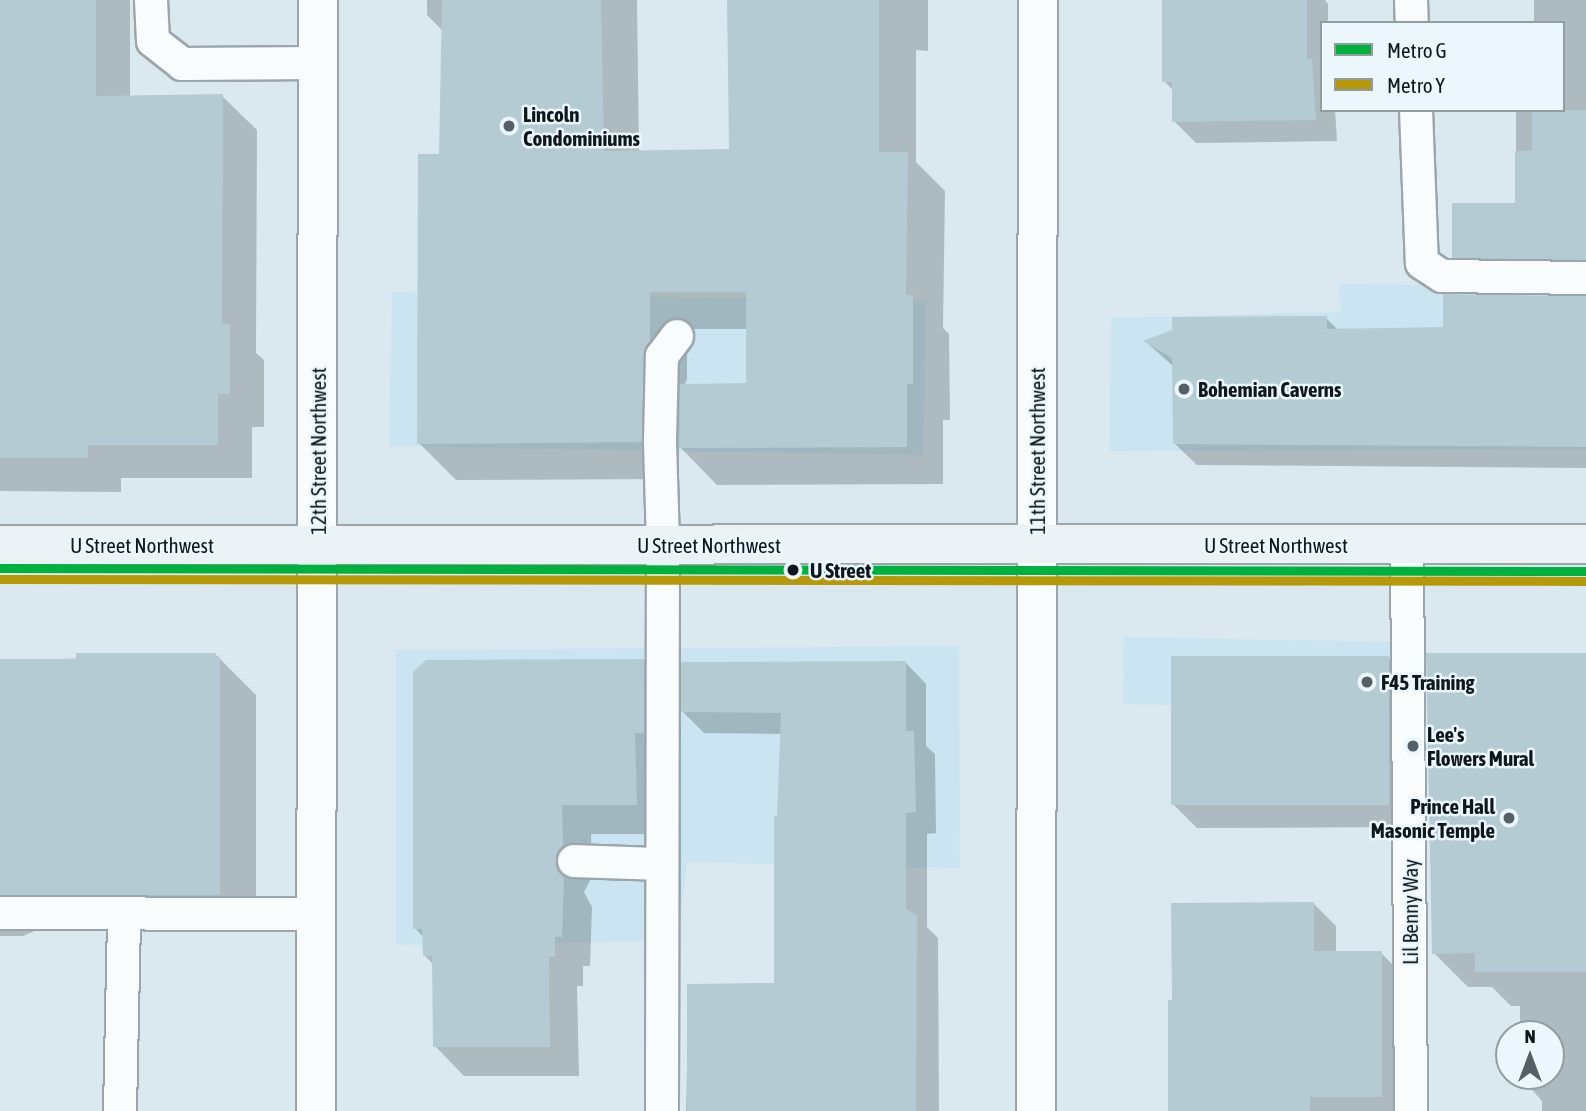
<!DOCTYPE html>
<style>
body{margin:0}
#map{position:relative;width:1586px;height:1111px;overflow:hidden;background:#d9e9ef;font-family:"Asap Condensed",sans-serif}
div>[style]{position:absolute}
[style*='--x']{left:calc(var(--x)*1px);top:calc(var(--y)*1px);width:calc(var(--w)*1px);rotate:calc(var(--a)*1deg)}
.built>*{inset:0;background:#cae5f1;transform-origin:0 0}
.shadow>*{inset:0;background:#0003}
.building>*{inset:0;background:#b5cbd4;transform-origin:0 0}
.roads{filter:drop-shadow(2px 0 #9aa6ab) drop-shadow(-2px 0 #9aa6ab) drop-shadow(0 2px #9aa6ab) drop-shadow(0 -2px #9aa6ab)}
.lane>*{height:32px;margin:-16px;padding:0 16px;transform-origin:16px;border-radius:16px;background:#f9fcfd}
.street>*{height:38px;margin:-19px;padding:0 19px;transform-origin:19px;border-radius:19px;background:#f9fcfd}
.secondary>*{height:38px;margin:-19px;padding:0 19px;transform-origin:19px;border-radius:19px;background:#f9fcfd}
.primary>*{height:38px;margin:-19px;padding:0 19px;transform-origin:19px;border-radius:19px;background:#eaf2f5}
.metro-1>*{height:9px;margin:-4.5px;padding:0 4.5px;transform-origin:4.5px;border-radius:4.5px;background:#00b140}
.metro-2>*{height:9px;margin:-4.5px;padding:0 4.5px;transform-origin:4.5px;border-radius:4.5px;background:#b69908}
.dots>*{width:19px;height:19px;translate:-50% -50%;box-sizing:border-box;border:4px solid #ebf7fc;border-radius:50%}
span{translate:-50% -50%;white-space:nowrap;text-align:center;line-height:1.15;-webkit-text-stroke:5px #ebf7fc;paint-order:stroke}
.poi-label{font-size:21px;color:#0d171c;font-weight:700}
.left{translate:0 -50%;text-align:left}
.right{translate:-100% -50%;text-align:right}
.street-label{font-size:21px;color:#0d171c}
.stop-label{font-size:21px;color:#0d171c;font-weight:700}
.legend{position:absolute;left:1320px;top:21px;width:245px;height:91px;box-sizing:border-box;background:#ebf7fc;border:2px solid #929da2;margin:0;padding:9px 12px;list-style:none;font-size:21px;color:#0d171c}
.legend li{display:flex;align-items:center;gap:14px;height:35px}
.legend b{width:35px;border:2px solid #929da2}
.north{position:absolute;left:1495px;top:1020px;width:70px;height:70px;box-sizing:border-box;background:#ebf7fc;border:2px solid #929da2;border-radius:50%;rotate:0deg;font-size:19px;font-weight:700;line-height:28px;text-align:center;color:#0d171c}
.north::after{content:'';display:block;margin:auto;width:24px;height:32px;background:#546066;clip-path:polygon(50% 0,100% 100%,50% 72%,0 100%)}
</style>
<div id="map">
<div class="built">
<i style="clip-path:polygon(1339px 284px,1586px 286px,1586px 449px,1110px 451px,1111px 318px,1341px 312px)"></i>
<i style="left:392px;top:292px;width:534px;height:154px;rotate:1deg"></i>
<i style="left:1402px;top:642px;width:67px;height:278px;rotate:91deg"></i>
<i style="clip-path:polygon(959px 646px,960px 868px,687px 862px,678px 941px,396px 945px,396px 650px)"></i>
</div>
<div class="shadow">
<i style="clip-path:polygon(0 0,130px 0,130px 97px,222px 96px,257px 130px,256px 353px,264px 360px,264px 427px,252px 427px,252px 478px,121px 478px,121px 492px,0 491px)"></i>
<i style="clip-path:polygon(evenodd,427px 0,637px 0,639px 152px,731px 151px,728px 0,928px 0,928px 51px,916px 50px,916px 162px,945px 191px,943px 328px,949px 334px,950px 420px,943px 420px,943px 484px,717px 485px,679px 446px,678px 479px,456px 480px,419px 443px,441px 156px,443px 31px,427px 15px,427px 0,687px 329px,748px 329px,748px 385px,684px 386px,687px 379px,687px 329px)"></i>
<i style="clip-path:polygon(1164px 0,1325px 0,1328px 4px,1328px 23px,1322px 23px,1322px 110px,1335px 110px,1337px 141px,1196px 143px,1174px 121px,1174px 91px,1164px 81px)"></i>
<i style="clip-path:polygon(1534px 0,1586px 0,1586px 281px,1476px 279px,1454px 257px,1516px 205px,1516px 110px,1563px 110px,1563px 23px,1506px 23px,1534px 22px)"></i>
<i style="clip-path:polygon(1586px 298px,1586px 468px,1197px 465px,1174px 443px,1174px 367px,1146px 342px,1326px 318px,1339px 331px,1445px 329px)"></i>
<i style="clip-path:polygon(215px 654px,256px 695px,256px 931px,37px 930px,23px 936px,0 936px,0 661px)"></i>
<i style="clip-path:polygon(1586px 655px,1586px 1111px,1542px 1111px,1542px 1101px,1520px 1076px,1551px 1076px,1551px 1034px,1520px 1034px,1520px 1006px,1511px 1006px,1492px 987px,1468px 987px,1434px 953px)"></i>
<i style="clip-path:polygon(1389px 658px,1411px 680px,1412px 827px,1197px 828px,1174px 805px)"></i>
<i style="clip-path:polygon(644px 661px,673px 690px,665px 834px,591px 834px,592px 877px,584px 892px,592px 907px,590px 966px,583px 966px,583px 986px,577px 986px,579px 1076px,464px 1076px,435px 1046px,434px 965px,424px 955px,424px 938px,415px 928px)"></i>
<i style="clip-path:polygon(905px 662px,926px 684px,926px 746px,935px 754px,936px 833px,927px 834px,927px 927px,938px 938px,939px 1111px,686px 1111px,689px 986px,775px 984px,782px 734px,704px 733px,683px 712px)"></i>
<i style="clip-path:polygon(1314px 904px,1336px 926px,1336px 953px,1381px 953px,1403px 975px,1403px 1111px,1170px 1111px,1174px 1001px)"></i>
</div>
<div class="building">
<i style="clip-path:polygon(0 0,96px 0,96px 96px,223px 94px,222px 324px,230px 324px,230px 394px,218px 394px,218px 445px,88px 445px,88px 458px,0 458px)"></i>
<i style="clip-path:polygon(442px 0,601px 0,604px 151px,729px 149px,727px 0,879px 0,879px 152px,908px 152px,906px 295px,913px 295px,913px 384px,907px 384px,907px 447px,679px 448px,680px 384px,746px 383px,746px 292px,650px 292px,650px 341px,644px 356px,642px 442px,417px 444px,418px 154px,439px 154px)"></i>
<i style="clip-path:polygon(1162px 0,1307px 0,1307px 59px,1312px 59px,1316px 120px,1172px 122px,1172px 82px,1162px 82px)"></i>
<i style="clip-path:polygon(1532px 110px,1586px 110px,1586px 260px,1452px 258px,1452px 203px,1515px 203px,1515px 151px,1532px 151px)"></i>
<i style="clip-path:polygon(1443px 294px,1586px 296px,1586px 447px,1173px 444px,1172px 358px,1143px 341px,1172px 330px,1172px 317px,1327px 316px,1327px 329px,1443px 327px)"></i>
<i style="clip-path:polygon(76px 653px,216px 653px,216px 657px,220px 657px,220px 895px,0 895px,0 659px,76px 659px)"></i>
<i style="clip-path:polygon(1426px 653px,1586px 653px,1586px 972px,1475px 972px,1475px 953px,1432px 954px)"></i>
<i style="left:1389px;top:656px;width:149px;height:218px;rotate:90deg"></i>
<i style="clip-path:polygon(644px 659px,644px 733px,635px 733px,637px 805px,562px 805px,563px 847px,556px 861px,564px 876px,562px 937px,555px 937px,555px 957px,549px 957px,550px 1047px,433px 1047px,432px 956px,423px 956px,422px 929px,413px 929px,413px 672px,426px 660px)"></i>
<i style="clip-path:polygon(906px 661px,906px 731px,914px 731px,916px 812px,906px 813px,906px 909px,917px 915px,916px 1111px,687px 1111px,687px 984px,774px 983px,774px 816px,777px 816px,781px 713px,681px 712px,681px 662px)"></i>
<i style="clip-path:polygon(1314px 902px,1314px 951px,1382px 951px,1382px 1097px,1310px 1097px,1310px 1111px,1168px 1111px,1168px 1000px,1172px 1000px,1171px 903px)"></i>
</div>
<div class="roads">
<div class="lane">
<i style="--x:151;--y:0;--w:41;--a:87.2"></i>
<i style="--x:153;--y:41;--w:37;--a:38"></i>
<i style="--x:182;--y:64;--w:136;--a:-0.4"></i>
<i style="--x:1411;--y:0;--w:23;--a:88"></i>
<i style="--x:1416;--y:110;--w:153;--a:87.8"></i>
<i style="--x:1422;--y:263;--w:24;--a:33"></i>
<i style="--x:1442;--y:276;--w:144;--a:0.8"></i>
<i style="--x:1407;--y:544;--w:567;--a:89.6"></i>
<i style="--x:574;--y:861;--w:88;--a:2"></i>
<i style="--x:0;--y:913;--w:317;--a:0.2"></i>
<i style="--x:120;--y:1111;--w:197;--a:-88.8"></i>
<i style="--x:662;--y:1111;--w:567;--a:-89.9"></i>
<i style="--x:663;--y:544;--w:103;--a:-91.7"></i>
<i style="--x:660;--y:441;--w:85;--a:-88.7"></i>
<i style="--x:662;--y:356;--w:25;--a:-53"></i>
</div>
<div class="street">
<i style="--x:316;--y:1111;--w:1111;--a:-89.9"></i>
</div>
<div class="secondary">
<i style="--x:1036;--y:1111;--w:1111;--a:-89.9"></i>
</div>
<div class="primary">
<i style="--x:0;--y:545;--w:1586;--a:-0.04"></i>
</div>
</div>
<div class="metro-1">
<i style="--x:0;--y:568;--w:1586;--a:0.11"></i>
</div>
<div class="metro-2">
<i style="--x:0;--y:579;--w:1586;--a:0.07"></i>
</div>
<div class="dots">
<i style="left:509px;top:126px;background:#546066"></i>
<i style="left:1184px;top:389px;background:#546066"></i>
<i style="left:793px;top:570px;background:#0d171c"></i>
<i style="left:1367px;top:682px;background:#546066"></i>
<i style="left:1413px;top:746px;background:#546066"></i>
<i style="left:1509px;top:818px;background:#546066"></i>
</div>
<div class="poi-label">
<span class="left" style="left:523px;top:126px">Lincoln<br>Condominiums</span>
<span class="left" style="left:1198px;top:389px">Bohemian Caverns</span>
<span class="left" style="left:1381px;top:682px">F45 Training</span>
<span class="left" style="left:1427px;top:746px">Lee's<br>Flowers Mural</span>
<span class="right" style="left:1495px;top:818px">Prince Hall<br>Masonic Temple</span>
</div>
<div class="street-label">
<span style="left:318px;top:451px;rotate:-90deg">12th Street Northwest</span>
<span style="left:1037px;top:451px;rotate:-90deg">11th Street Northwest</span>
<span style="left:142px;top:545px">U Street Northwest</span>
<span style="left:709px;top:545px">U Street Northwest</span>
<span style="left:1276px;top:545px">U Street Northwest</span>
<span style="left:1410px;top:912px;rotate:-90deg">Lil Benny Way</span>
</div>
<div class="stop-label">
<span class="left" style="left:810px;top:570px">U Street</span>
</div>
<ul class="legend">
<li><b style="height:9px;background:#00b140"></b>Metro G</li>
<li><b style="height:9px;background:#b69908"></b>Metro Y</li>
</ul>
<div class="north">N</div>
</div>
